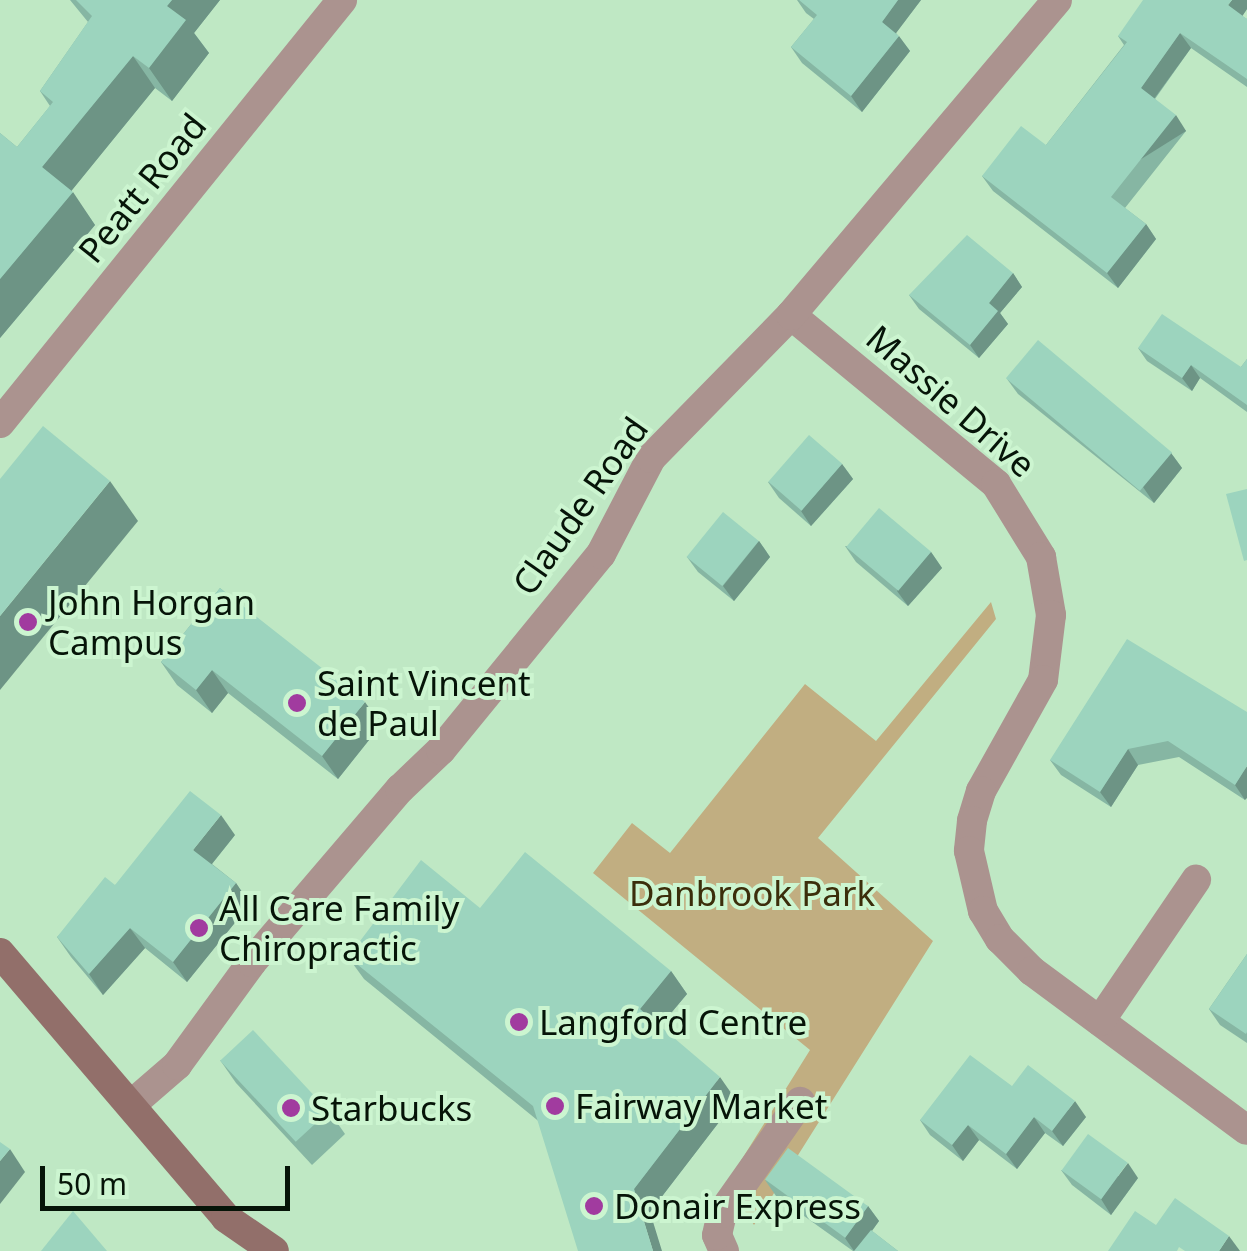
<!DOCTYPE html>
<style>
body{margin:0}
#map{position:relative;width:1247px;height:1251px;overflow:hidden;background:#bfe8c4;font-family:"Noto Sans",sans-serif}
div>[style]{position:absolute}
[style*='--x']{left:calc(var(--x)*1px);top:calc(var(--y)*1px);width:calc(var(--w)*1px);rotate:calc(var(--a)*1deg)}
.green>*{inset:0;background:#c1ae81}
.minor>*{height:30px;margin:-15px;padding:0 15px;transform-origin:15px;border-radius:15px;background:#ab938f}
.tertiary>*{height:30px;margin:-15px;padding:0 15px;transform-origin:15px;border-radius:15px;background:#ab938f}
.secondary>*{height:30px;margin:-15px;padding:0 15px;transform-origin:15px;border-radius:15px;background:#926f6a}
.wall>*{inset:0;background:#86b6a3}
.shaded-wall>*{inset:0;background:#6d9485;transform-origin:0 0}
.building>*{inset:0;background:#9cd4be;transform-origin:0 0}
.dots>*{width:28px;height:28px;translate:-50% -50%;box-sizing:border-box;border:5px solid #ccf5d0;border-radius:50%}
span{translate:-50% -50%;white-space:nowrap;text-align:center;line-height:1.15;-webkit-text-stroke:8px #ccf5d0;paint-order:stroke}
.street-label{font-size:35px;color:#061408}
.poi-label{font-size:35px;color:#061408}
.left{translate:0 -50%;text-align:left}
.park-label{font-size:35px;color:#3b2e0b}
.scale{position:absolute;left:40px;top:1166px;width:250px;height:45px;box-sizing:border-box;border:5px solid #061408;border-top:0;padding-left:12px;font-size:30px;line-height:35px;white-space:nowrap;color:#061408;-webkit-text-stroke:8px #ccf5d0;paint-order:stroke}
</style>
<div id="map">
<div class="green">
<i style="clip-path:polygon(991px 602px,996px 619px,818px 838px,933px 941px,754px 1225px,727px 1183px,810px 1050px,593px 873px,632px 823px,670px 853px,805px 684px,876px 741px)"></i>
</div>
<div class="minor">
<i style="--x:791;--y:315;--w:266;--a:39.5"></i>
<i style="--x:996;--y:484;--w:86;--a:58.3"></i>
<i style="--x:1041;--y:557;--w:59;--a:80.2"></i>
<i style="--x:1051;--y:615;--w:65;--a:97"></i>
<i style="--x:1043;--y:680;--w:127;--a:119.2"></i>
<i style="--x:981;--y:791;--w:31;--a:107"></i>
<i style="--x:972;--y:821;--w:30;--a:96"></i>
<i style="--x:969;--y:851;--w:62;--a:76.9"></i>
<i style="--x:983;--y:911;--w:33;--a:59"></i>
<i style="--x:1000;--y:939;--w:45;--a:45"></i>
<i style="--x:1032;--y:971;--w:267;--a:36.5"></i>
<i style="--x:1100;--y:1021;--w:171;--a:-55.8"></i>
<i style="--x:132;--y:1104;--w:60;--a:-40.9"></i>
<i style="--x:177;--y:1065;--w:127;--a:-53.9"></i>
<i style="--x:252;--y:962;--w:228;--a:-49.5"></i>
<i style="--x:400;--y:789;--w:57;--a:-43.6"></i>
<i style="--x:441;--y:750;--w:253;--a:-50.8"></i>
<i style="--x:601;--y:554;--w:108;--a:-62.5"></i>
<i style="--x:651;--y:458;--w:200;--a:-45.6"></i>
<i style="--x:791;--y:315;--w:412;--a:-49.8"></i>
<i style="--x:724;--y:1251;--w:17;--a:-114"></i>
<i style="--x:717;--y:1235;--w:23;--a:-77"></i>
<i style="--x:722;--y:1213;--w:136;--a:-54.9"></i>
</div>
<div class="tertiary">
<i style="--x:0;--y:423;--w:544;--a:-51.04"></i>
</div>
<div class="secondary">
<i style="--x:0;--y:953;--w:348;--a:49.5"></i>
<i style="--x:226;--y:1218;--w:58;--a:34.5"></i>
</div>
<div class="wall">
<i style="clip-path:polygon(70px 0,220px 0,194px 33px,209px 53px,172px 101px,155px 88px,71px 191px,95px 225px,0 338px,0 133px,17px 147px,50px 106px,40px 91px,88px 22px)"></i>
<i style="clip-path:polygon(797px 0,921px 0,896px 33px,910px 51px,862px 112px,802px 63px,791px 47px,814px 19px,806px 13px)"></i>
<i style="clip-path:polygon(1247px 9px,1242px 16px,1247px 19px,1247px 87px,1191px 48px,1155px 99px,1186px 131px,1125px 208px,1146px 224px,1156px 239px,1118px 288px,993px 191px,982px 176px,1046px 145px,1124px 45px,1118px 36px)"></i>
<i style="clip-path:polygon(1013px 273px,1022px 287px,1000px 313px,1008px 324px,979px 358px,919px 309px,909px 295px)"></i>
<i style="clip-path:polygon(1138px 348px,1241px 367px,1247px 359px,1247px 412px,1200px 378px,1192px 391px,1147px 361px)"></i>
<i style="clip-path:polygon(1007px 379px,1171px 453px,1182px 468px,1154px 503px,1018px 394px)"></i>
<i style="clip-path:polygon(842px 464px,853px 479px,811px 526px,779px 498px,768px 482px)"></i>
<i style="clip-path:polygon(759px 541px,770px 557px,734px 601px,698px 572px,687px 557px)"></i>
<i style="clip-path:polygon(845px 546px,931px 552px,942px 568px,908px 606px,856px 562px)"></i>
<i style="clip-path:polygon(220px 588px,381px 725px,338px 779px,228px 693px,212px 713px,177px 685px,161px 662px)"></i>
<i style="clip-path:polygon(1247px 712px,1245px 800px,1179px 757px,1138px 765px,1111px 807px,1061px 775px,1050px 760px)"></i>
<i style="clip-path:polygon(235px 835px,212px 864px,236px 883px,250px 904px,187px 982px,145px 948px,103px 995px,71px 957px,57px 937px,115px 885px)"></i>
<i style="clip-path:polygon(1247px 954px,1247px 1043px,1220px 1025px,1209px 1009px)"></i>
<i style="clip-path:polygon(348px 957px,671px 971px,687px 994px,660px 1026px,736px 1100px,650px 1212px,364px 979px)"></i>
<i style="clip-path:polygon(220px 1060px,329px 1111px,345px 1134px,312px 1165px,236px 1083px)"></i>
<i style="clip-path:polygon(1012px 1086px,1086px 1117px,1063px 1146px,1045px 1133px,1017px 1169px,979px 1140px,963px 1161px,930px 1135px,920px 1120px)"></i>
<i style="clip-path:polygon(1061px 1170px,1138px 1178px,1111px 1215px,1072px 1185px)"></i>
<i style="clip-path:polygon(765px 1180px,868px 1206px,879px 1221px,872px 1231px,898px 1251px,853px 1251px,776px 1196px)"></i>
</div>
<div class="shaded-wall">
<i style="clip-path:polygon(172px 0,220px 0,194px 33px,209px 53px,172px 101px,149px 68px,167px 6px)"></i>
<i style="clip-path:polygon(898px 0,921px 0,893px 37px,882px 22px)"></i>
<i style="clip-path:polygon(1232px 0,1247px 0,1247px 9px,1239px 21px,1228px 5px)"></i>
<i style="clip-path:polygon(1180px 33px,1191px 48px,1151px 103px,1141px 88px)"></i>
<i style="clip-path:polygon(899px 36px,910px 51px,862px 112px,851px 96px)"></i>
<i style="clip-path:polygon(133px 56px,155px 88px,64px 200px,42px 167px)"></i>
<i style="left:1176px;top:115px;width:19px;height:105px;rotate:58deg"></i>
<i style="clip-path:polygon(73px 192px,95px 225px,0 338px,0 279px)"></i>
<i style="clip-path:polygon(1146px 224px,1156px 239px,1118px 288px,1107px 273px)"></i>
<i style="clip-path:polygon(1013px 273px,1022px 287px,1000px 313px,1008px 324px,979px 358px,970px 345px,989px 303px)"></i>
<i style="clip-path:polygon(1191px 365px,1200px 378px,1192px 391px,1182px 378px)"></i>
<i style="clip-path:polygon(1171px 453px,1182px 468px,1154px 503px,1143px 487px)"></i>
<i style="clip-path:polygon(842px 464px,853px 479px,811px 526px,801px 511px)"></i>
<i style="clip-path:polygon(110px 481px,138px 521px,0 690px,0 616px)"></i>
<i style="clip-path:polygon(759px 541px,770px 557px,734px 601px,723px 586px)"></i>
<i style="clip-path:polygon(931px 552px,942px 568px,908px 606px,897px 591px)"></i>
<i style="clip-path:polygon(212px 670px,228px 693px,212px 713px,196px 690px)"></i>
<i style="clip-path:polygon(365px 702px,381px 725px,338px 779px,322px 756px)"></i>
<i style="clip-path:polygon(1128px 749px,1138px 765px,1111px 807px,1100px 792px)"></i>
<i style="clip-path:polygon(1247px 766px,1247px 798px,1245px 800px,1235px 785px)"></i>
<i style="clip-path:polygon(221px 815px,235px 835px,207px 870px,193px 850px)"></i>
<i style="clip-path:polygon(236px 883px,250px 904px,187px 982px,173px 962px)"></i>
<i style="clip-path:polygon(130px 928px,145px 948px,103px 995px,89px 974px)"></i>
<i style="clip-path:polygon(671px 971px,687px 994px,656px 1031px,640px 1009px)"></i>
<i style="clip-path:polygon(720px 1077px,736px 1100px,650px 1212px,662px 1251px,653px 1251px,634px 1189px)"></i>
<i style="clip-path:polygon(1075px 1101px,1086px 1117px,1063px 1146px,1052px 1131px)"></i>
<i style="clip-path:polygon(1034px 1117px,1045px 1133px,1017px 1169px,1006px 1154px)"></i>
<i style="clip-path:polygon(968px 1125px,979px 1140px,963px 1161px,952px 1145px)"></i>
<i style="clip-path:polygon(10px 1149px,25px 1172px,0 1204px,0 1161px)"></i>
<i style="clip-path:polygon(1128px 1163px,1138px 1178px,1111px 1215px,1101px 1199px)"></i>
<i style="clip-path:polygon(868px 1206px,879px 1221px,857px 1251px,854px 1251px,845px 1238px)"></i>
<i style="clip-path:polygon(1229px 1236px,1240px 1251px,1219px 1251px)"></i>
</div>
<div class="building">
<i style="clip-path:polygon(76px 0,172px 0,167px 6px,186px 20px,149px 68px,133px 56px,42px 167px,73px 192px,0 279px,0 133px,17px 147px,53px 102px,40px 91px,92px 16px)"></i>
<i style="clip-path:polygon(799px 0,898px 0,882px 22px,899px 36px,851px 96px,791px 47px,817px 15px)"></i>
<i style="clip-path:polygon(1143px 0,1232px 0,1228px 5px,1247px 19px,1247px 79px,1180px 33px,1141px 88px,1176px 115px,1111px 197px,1146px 224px,1107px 273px,982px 176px,1021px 126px,1046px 145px,1127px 42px,1118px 36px)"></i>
<i style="clip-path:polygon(967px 235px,1013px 273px,989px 303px,998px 311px,970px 345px,909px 295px)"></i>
<i style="clip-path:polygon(1162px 314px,1241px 367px,1247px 359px,1247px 405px,1191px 365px,1182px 378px,1138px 348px)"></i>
<i style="left:1038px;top:340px;width:175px;height:50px;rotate:40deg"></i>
<i style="clip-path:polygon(43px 426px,110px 481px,0 616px,0 479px)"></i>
<i style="left:809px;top:435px;width:44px;height:62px;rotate:41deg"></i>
<i style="clip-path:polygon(1247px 489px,1247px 560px,1244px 561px,1226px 494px)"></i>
<i style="left:879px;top:508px;width:68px;height:51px;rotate:40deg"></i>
<i style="left:723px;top:512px;width:46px;height:58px;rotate:39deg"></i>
<i style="clip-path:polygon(220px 588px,365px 702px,322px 756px,212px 670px,196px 690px,161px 662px)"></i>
<i style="clip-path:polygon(1127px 639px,1247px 712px,1247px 766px,1235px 785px,1168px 741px,1128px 749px,1100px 792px,1050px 760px)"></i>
<i style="clip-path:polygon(190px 791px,221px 815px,193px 850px,236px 883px,173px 962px,130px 928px,89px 974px,57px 937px,105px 877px,115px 885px)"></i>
<i style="clip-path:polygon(525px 852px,671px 971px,640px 1009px,720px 1077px,634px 1189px,653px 1251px,578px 1251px,533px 1106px,348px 957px,421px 860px,480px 908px)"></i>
<i style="clip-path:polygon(1247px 954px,1247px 1032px,1246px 1034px,1209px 1009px)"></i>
<i style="left:253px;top:1030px;width:111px;height:45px;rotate:47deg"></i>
<i style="clip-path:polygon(970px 1055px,1012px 1086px,1028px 1065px,1075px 1101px,1052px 1131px,1034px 1117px,1006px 1154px,968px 1125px,952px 1145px,920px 1120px)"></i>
<i style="left:1088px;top:1134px;width:49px;height:45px;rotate:36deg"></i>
<i style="clip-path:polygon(0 1142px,10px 1149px,0 1161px)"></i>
<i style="left:788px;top:1148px;width:99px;height:39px;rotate:36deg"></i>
<i style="clip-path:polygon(1175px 1198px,1229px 1236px,1219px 1251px,1185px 1251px,1179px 1247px,1177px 1251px,1108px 1251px,1135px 1211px,1156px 1225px)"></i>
<i style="clip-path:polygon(73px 1211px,107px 1251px,41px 1251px)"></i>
<i style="clip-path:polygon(871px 1230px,898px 1251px,854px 1251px)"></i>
</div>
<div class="dots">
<i style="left:28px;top:622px;background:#a13b9f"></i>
<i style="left:297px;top:703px;background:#a13b9f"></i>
<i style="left:199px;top:928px;background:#a13b9f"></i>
<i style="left:519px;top:1022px;background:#a13b9f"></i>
<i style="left:555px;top:1106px;background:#a13b9f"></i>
<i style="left:291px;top:1108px;background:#a13b9f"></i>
<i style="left:594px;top:1206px;background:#a13b9f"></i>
</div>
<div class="street-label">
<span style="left:142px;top:188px;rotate:-51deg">Peatt Road</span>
<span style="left:951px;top:401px;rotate:41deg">Massie Drive</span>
<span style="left:580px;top:506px;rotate:-55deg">Claude Road</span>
</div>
<div class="poi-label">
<span class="left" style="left:48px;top:622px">John Horgan<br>Campus</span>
<span class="left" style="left:317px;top:703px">Saint Vincent<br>de Paul</span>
<span class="left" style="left:219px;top:928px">All Care Family<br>Chiropractic</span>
<span class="left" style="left:539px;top:1022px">Langford Centre</span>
<span class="left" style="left:575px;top:1106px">Fairway Market</span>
<span class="left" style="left:311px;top:1108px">Starbucks</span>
<span class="left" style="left:614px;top:1206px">Donair Express</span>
</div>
<div class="park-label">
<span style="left:752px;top:893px">Danbrook Park</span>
</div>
<div class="scale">50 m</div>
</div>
